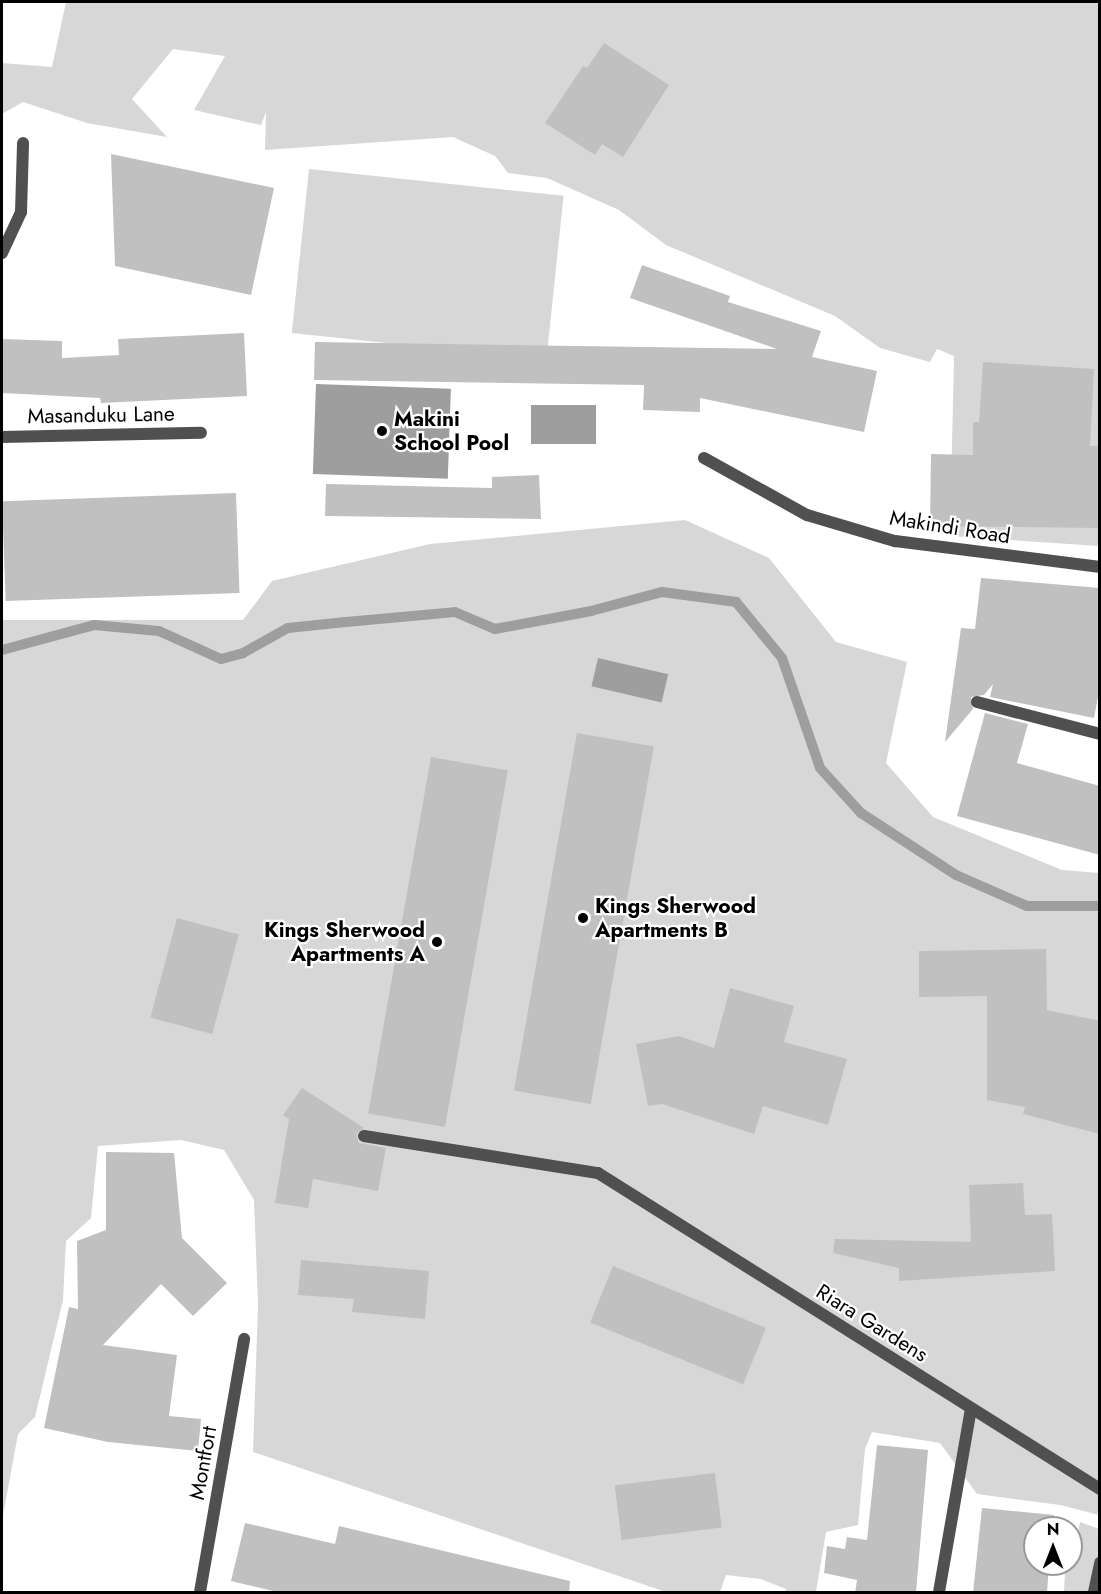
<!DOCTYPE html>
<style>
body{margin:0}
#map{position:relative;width:1101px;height:1594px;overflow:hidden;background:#fff;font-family:Jost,sans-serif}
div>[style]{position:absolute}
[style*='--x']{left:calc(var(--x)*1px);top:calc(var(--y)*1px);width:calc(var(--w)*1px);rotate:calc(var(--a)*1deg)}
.green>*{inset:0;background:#d7d7d7;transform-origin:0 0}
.water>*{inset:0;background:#9e9e9e;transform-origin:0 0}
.stream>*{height:10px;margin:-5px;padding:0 5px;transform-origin:5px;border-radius:5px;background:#9e9e9e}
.building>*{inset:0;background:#c0c0c0;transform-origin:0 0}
.service>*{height:12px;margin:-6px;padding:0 6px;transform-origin:6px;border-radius:6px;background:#505050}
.minor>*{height:12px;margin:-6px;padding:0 6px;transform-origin:6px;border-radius:6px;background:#505050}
.dots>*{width:16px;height:16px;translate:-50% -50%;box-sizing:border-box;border:3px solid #fff;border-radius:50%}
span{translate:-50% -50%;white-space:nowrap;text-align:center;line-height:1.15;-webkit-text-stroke:4.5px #fff;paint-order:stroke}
.street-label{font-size:21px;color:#000}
.poi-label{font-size:21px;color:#000;font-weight:700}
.left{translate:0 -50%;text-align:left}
.right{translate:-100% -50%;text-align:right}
.frame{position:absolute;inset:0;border:3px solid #000;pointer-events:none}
.north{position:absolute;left:1023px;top:1516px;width:60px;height:60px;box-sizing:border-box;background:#fff;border:2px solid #999;border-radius:50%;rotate:0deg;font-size:16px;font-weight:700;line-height:24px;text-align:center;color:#000}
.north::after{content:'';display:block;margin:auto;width:21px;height:27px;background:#000;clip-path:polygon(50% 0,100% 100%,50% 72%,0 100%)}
</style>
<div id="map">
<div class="green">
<i style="clip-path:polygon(66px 2px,1099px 2px,1099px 546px,950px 536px,954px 356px,937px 349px,930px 362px,880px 348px,835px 316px,666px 245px,619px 210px,547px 178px,508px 173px,495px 156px,453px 137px,265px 150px,266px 112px,261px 125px,194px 110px,225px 56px,173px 49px,132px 99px,167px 137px,87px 123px,23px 102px,2px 114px,2px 63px,52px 67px)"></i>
<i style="left:309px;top:169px;width:256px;height:165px;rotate:6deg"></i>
<i style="clip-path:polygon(685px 520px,769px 558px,836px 642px,907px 662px,886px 763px,933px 817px,1062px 870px,1099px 873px,1099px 1515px,1060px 1505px,977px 1494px,940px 1443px,872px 1432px,865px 1449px,858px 1525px,826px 1532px,816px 1592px,785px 1592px,786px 1589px,761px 1579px,726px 1575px,720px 1592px,666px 1592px,253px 1452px,258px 1304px,254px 1200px,224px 1150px,181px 1140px,98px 1146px,91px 1218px,66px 1241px,63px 1300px,35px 1417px,18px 1434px,2px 1521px,2px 620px,243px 620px,272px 581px,430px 544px)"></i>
<i style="clip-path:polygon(1080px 1522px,1099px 1529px,1099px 1592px,1064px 1592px,1065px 1573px,1067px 1564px,1071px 1564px)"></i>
</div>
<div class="water">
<i style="left:316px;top:384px;width:135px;height:90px;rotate:2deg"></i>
<i style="left:531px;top:405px;width:65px;height:39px"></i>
<i style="left:598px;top:658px;width:72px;height:29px;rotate:13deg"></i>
</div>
<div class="stream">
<i style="--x:2;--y:650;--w:95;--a:-15.2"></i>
<i style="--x:94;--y:625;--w:65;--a:5.3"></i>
<i style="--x:159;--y:631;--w:68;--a:24.3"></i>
<i style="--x:221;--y:659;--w:23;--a:-15"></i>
<i style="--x:243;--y:653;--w:51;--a:-29.1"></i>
<i style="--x:288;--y:628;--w:58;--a:-5.9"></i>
<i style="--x:346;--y:622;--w:109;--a:-5.2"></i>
<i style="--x:455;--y:612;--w:43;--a:23"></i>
<i style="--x:495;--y:629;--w:98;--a:-10.6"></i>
<i style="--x:591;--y:611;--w:73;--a:-15"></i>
<i style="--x:662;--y:592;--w:75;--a:7.7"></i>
<i style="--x:736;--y:602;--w:72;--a:50.6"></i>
<i style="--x:782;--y:658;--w:116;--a:70.9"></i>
<i style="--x:820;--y:768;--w:61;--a:47.7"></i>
<i style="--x:861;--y:813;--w:113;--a:33.1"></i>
<i style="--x:956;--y:875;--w:77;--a:23.6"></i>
<i style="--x:1027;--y:906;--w:73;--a:0"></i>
</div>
<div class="building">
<i style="clip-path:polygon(604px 43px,669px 85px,623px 157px,602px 144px,595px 155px,545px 123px,583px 66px,587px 68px)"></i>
<i style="clip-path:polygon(111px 154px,274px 188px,251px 295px,115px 266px)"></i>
<i style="clip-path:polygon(642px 265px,730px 296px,728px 302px,821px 331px,812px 357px,877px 371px,864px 432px,700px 398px,700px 412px,643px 410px,644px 385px,314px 380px,315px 342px,777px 349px,630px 298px)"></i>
<i style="clip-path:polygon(244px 333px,247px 396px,101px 403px,100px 398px,2px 393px,2px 339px,62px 341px,62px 358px,119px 355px,118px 339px)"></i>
<i style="clip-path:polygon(983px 362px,1094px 369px,1090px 446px,1100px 446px,1100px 528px,930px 526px,931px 454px,973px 455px,973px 422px,979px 422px)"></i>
<i style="clip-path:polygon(539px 475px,541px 519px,325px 516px,326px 484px,492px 488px,492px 477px)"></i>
<i style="left:236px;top:493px;width:100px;height:234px;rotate:88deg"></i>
<i style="clip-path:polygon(981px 578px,1100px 588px,1100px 686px,1094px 718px,990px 697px,993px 684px,984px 695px,971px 697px,973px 709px,945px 742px,961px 628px,975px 629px)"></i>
<i style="clip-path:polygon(985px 713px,1028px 724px,1017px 763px,1100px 786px,1100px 855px,957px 816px)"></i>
<i style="left:577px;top:733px;width:78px;height:363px;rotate:10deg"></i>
<i style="left:431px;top:757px;width:78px;height:362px;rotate:10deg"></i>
<i style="left:177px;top:918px;width:64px;height:103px;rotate:15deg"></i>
<i style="clip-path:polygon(1046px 949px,1047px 1010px,1100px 1021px,1100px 1134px,1023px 1114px,1025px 1107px,987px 1100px,987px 996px,919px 997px,919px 951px)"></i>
<i style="clip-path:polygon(730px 988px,794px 1006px,784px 1042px,847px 1059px,828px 1125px,763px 1106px,754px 1134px,662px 1104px,648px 1106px,636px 1044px,679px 1036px,714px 1048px)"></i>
<i style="clip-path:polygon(302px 1088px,364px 1128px,356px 1134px,359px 1143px,386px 1148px,378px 1191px,313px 1179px,308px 1208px,275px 1203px,289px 1119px,283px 1115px)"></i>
<i style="clip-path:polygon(106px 1152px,174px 1153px,182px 1238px,227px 1283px,193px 1316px,161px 1284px,103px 1345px,177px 1355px,169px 1416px,201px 1419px,198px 1451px,108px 1442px,44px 1428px,69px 1307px,78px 1309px,77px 1241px,106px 1230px)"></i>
<i style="clip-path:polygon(1023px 1183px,1025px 1215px,1052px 1214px,1055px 1271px,899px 1281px,899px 1268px,833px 1253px,835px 1239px,971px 1242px,969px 1185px)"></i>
<i style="clip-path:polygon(301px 1260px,429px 1271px,425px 1319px,352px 1312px,354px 1299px,298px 1295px)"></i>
<i style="left:613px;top:1266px;width:165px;height:61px;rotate:22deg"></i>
<i style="clip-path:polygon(877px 1445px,928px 1450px,916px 1593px,855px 1593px,857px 1580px,824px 1573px,827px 1546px,845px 1549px,847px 1537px,867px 1540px)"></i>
<i style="left:715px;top:1473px;width:55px;height:101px;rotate:83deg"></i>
<i style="clip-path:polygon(982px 1508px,1054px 1515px,1053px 1528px,1035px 1528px,1035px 1564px,1049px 1564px,1047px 1593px,973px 1593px)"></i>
<i style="clip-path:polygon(245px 1523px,335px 1544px,339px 1526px,570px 1581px,569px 1593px,282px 1593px,231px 1581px)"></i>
</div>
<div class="service">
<i style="--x:2;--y:253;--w:45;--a:-65.1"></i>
<i style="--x:21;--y:212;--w:69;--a:-88.3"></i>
<i style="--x:977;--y:702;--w:127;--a:14.6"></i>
<i style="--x:364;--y:1136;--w:237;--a:9"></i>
<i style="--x:598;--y:1173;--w:593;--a:32.19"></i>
<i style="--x:939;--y:1592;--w:186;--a:-80.1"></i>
<i style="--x:1094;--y:1592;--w:30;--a:-78"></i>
</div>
<div class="minor">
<i style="--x:2;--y:437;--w:199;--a:-1.2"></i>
<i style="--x:704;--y:458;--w:118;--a:29"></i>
<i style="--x:807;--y:515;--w:92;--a:16.5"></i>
<i style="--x:895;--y:541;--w:207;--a:7.2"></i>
<i style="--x:200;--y:1592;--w:257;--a:-80.1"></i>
</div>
<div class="dots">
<i style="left:382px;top:431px;background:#000"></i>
<i style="left:583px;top:918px;background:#000"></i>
<i style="left:437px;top:942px;background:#000"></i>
</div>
<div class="street-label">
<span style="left:101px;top:415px;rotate:-1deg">Masanduku Lane</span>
<span style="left:950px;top:527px;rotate:9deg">Makindi Road</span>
<span style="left:872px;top:1323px;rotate:32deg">Riara Gardens</span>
<span style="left:203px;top:1463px;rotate:-80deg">Montfort</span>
</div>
<div class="poi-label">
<span class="left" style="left:394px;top:431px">Makini<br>School Pool</span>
<span class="left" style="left:595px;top:918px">Kings Sherwood<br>Apartments B</span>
<span class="right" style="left:425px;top:942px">Kings Sherwood<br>Apartments A</span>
</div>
<div class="frame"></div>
<div class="north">N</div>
</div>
